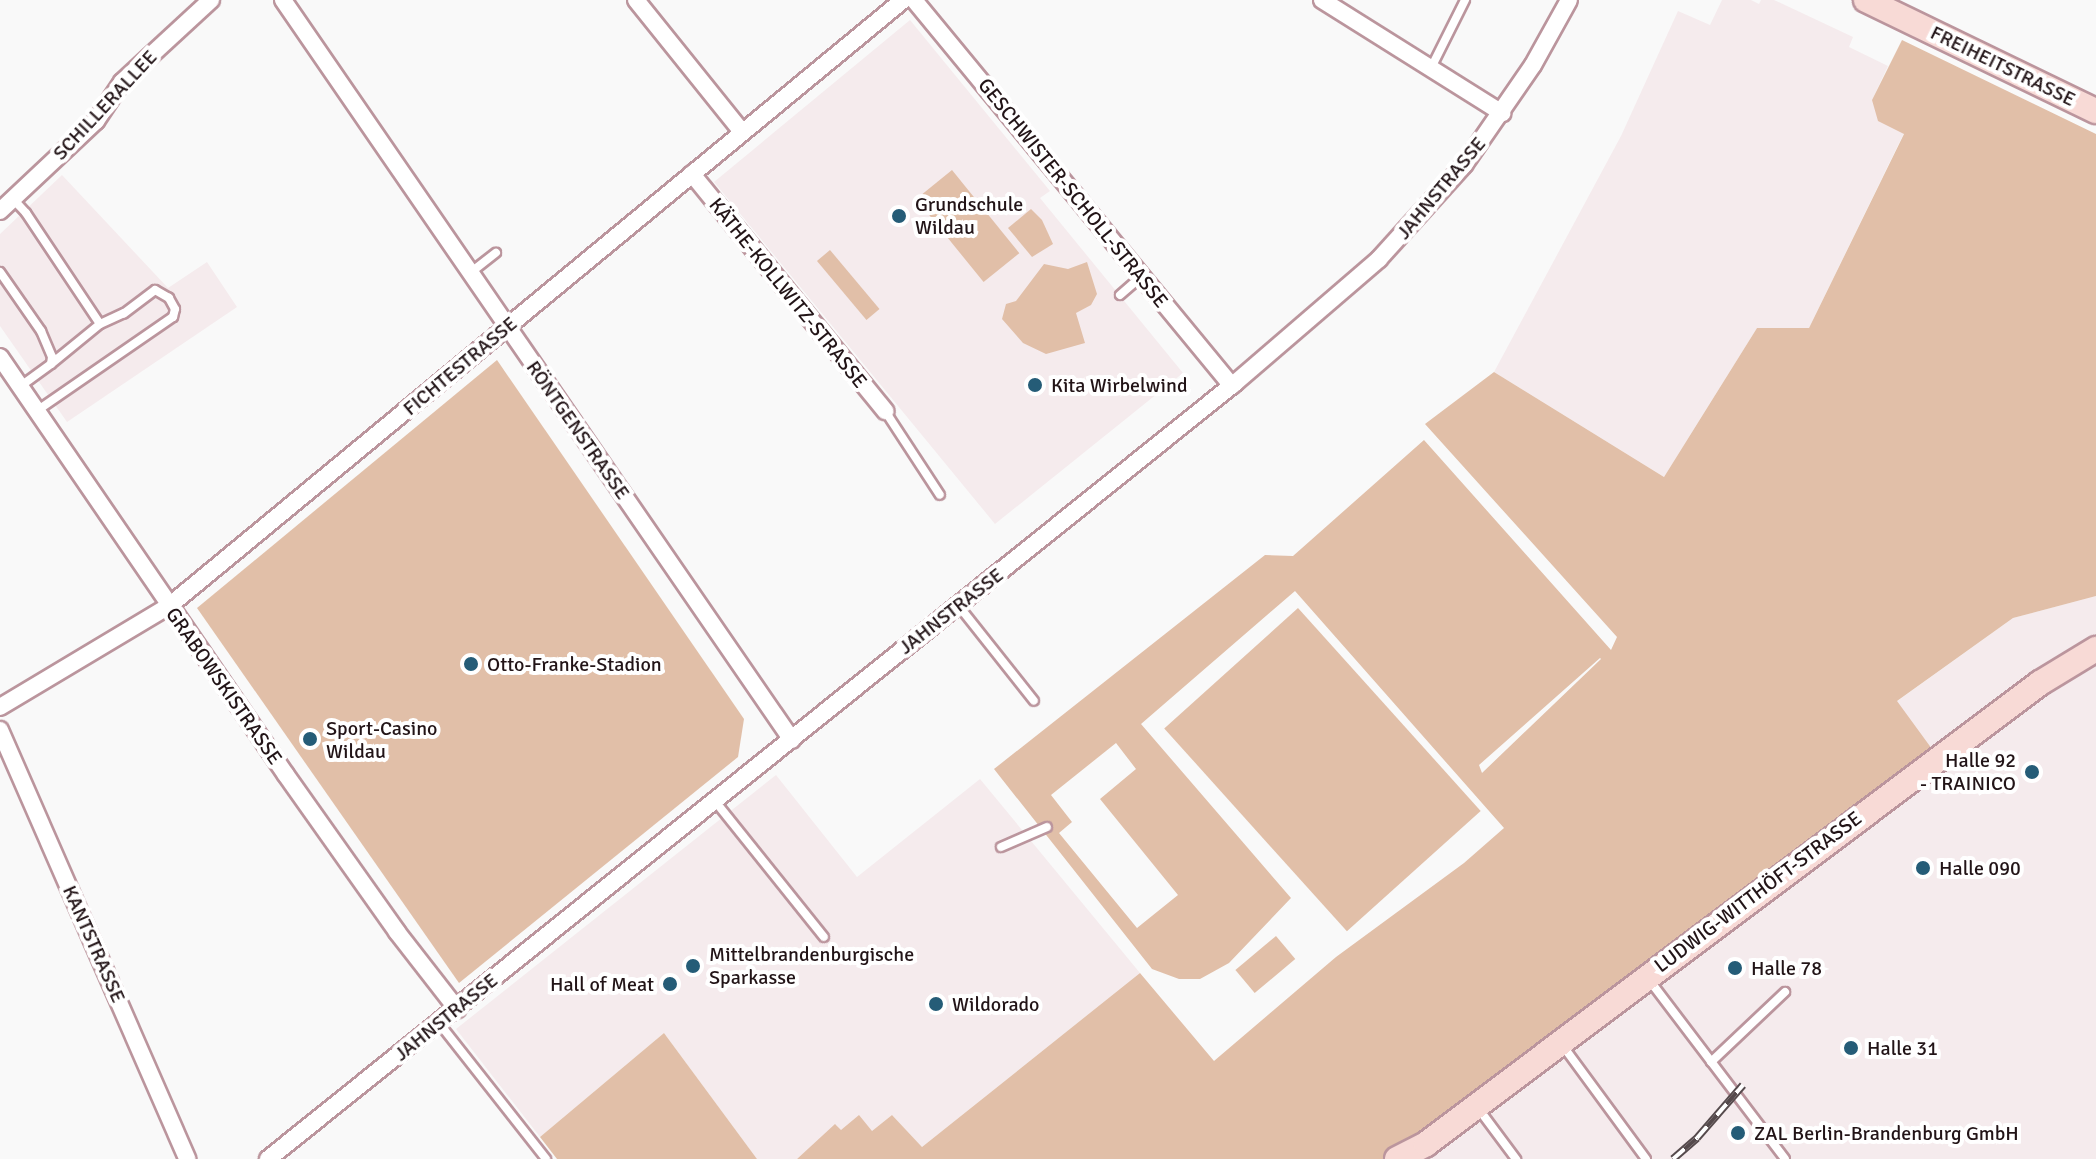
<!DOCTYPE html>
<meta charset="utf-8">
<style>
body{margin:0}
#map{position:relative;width:2096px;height:1159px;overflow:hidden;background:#f9f9f9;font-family:Signika,sans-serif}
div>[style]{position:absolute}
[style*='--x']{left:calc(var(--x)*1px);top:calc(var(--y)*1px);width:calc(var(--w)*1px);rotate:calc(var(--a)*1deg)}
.built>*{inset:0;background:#f5ebed}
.green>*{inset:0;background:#e1bfa8;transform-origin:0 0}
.roads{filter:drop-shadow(2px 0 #bb959d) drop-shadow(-2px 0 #bb959d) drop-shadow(0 2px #bb959d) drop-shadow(0 -2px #bb959d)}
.lane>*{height:8px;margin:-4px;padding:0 4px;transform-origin:4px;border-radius:4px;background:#fff}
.street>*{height:16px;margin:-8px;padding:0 8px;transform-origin:8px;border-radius:8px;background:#fff}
.secondary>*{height:24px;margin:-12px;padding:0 12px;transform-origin:12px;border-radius:12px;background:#f8dad6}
.rail>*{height:8px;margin-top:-4px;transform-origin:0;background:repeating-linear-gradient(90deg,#fff 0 15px,#554a4c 0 30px);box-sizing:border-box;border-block:2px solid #554a4c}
.dots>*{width:22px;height:22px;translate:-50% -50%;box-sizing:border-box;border:4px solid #fff;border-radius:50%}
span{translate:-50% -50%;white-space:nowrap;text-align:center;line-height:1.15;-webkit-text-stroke:8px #fff;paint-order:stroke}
.street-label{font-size:20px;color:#221417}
.poi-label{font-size:20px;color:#221417}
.left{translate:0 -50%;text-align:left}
.right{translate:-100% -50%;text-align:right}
</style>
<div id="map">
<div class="built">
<i style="clip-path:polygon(1722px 0,1751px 0,1759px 4px,1761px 0,1774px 0,1853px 37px,1849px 47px,1888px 66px,1872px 100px,1904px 133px,1809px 328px,1757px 328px,1664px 477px,1494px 372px,1621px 136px,1678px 11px,1710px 25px)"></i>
<i style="clip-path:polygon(910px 20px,1050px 191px,1040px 198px,1183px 373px,995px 524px,714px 182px)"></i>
<i style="clip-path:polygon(62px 175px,168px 288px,207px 262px,237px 307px,67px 422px,0 326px,0 234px)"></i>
<i style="clip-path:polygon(2096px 596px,2096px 1159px,1387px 1159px,1931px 749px,1896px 702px,2013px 618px)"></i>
<i style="clip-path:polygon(776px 775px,857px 877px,980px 779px,1140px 973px,922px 1147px,892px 1115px,872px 1131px,840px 1130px,836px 1125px,797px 1159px,757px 1159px,664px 1033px,540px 1137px,456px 1029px)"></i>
</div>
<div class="green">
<i style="clip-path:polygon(evenodd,1902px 40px,2096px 134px,2096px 596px,2013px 618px,1897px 701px,1932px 749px,1632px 978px,1387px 1159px,797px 1159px,835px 1124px,841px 1130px,859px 1115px,872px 1131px,892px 1115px,922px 1147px,1140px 973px,1214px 1061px,1336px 957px,1464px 863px,1504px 828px,1295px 591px,1141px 724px,1291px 898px,1229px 963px,1200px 979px,1179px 979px,1152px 969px,994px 769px,1265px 555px,1293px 556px,1424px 440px,1611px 650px,1617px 637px,1425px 424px,1494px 372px,1664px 477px,1757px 328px,1809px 328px,1904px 134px,1878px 121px,1872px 100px,1902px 40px,1600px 658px,1601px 659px,1482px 773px,1479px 765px,1600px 658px,1902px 40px,1116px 743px,1136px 769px,1100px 799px,1178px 895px,1137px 928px,1059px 833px,1072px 822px,1051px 795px,1116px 743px)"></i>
<i style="left:952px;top:170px;width:107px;height:46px;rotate:51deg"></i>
<i style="clip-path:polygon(1031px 209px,1042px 220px,1053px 244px,1032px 257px,1008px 228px)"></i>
<i style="left:830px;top:250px;width:77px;height:17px;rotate:50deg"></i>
<i style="clip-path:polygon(1087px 262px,1097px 294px,1091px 305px,1076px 313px,1085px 343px,1046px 354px,1023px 343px,1002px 319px,1006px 304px,1016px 301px,1044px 264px,1068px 269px)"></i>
<i style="clip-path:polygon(497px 360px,744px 719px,738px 757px,459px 983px,197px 608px)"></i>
<i style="left:1298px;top:608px;width:273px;height:180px;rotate:48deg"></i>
<i style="left:1276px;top:936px;width:30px;height:53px;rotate:50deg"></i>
<i style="clip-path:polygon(664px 1033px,757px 1159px,557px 1159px,540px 1137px)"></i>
</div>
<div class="roads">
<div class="lane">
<i style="--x:1431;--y:68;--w:76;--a:-63.4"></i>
<i style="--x:13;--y:199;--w:19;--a:47"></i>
<i style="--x:26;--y:213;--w:133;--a:56.3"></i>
<i style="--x:100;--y:324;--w:63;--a:140.8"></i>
<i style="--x:0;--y:272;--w:72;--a:55.2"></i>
<i style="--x:41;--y:331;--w:28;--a:67"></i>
<i style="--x:52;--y:357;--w:7;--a:98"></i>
<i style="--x:51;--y:364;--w:37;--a:144"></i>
<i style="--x:470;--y:273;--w:33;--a:-38"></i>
<i style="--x:1120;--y:295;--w:28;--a:-41"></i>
<i style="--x:38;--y:410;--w:164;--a:-34.6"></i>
<i style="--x:173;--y:317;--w:8;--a:-76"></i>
<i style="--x:175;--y:309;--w:13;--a:-119"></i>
<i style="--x:169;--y:298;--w:16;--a:-150"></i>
<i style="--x:155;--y:290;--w:39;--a:143"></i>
<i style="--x:124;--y:313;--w:26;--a:155"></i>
<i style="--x:885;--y:411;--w:100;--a:56.8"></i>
<i style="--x:958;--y:605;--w:122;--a:51.6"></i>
<i style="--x:715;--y:801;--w:174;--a:51.3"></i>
<i style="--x:1001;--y:847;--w:50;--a:-23.5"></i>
<i style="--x:1650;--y:981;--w:223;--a:52.8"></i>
<i style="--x:439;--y:1023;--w:173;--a:51.8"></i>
<i style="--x:1563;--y:1046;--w:140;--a:53.7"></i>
<i style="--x:1711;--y:1062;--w:102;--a:-43.4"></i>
<i style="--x:1478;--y:1108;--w:64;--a:53.3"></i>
</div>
<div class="street">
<i style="--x:283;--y:0;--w:898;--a:55.48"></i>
<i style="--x:636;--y:0;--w:169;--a:51.2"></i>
<i style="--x:914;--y:0;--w:500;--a:50.52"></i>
<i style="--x:1322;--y:0;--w:213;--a:32.1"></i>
<i style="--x:692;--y:174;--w:306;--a:50.8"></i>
<i style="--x:0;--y:211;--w:132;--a:-43.2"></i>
<i style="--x:96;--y:121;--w:47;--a:-56.3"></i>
<i style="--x:122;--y:82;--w:121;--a:-42.7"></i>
<i style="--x:0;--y:357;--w:506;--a:55.62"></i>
<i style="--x:286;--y:775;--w:192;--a:54.7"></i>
<i style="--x:397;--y:932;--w:98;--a:52.1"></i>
<i style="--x:0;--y:707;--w:197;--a:-30.9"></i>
<i style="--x:169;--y:606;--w:952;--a:-39.54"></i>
<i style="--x:0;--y:730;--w:468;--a:66.4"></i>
<i style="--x:268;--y:1159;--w:1240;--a:-38.75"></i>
<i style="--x:1235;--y:383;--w:190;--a:-40.7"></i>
<i style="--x:1379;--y:259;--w:127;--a:-47.9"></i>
<i style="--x:1464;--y:165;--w:121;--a:-55.4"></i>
<i style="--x:1533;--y:65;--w:74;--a:-61"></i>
</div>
<div class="secondary">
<i style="--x:1866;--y:0;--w:255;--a:25.8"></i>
<i style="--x:1397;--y:1159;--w:33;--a:-27"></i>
<i style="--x:1426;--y:1144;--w:768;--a:-36.9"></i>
<i style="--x:2040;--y:683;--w:66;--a:-31.3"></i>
</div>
</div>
<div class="rail">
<i style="--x:1673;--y:1159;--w:32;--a:-41"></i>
<i style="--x:1697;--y:1138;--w:70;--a:-49"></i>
</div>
<div class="dots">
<i style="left:899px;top:216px;background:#255c77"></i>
<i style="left:1035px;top:385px;background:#255c77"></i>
<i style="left:471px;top:664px;background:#255c77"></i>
<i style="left:310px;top:739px;background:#255c77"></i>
<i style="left:2032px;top:772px;background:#255c77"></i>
<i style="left:1923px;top:868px;background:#255c77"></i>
<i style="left:693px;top:966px;background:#255c77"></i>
<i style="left:1735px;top:968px;background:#255c77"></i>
<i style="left:670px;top:984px;background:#255c77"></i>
<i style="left:936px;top:1004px;background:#255c77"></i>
<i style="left:1851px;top:1048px;background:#255c77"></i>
<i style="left:1738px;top:1133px;background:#255c77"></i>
</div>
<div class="street-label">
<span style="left:2003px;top:66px;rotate:26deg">FREIHEITSTRASSE</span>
<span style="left:105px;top:105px;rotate:-47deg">SCHILLERALLEE</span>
<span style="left:1441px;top:188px;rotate:-50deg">JAHNSTRASSE</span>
<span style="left:1073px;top:193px;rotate:51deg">GESCHWISTER-SCHOLL-STRASSE</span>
<span style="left:788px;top:293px;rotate:51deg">KÄTHE-KOLLWITZ-STRASSE</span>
<span style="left:460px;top:366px;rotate:-40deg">FICHTESTRASSE</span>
<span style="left:578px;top:430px;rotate:55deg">RÖNTGENSTRASSE</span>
<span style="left:951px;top:611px;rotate:-38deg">JAHNSTRASSE</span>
<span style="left:224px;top:686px;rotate:55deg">GRABOWSKISTRASSE</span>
<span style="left:1758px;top:892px;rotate:-37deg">LUDWIG-WITTHÖFT-STRASSE</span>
<span style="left:94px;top:944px;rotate:66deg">KANTSTRASSE</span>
<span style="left:446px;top:1017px;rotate:-39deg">JAHNSTRASSE</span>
</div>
<div class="poi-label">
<span class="left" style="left:915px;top:216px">Grundschule<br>Wildau</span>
<span class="left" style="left:1051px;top:385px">Kita Wirbelwind</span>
<span class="left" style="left:487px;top:664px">Otto-Franke-Stadion</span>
<span class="left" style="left:326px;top:740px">Sport-Casino<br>Wildau</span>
<span class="right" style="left:2016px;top:772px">Halle 92<br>- TRAINICO</span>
<span class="left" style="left:1939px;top:868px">Halle 090</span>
<span class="left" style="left:709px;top:966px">Mittelbrandenburgische<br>Sparkasse</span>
<span class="left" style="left:1751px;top:968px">Halle 78</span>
<span class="right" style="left:654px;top:984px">Hall of Meat</span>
<span class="left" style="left:952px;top:1004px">Wildorado</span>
<span class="left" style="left:1867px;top:1048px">Halle 31</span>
<span class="left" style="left:1754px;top:1133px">ZAL Berlin-Brandenburg GmbH</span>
</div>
</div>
